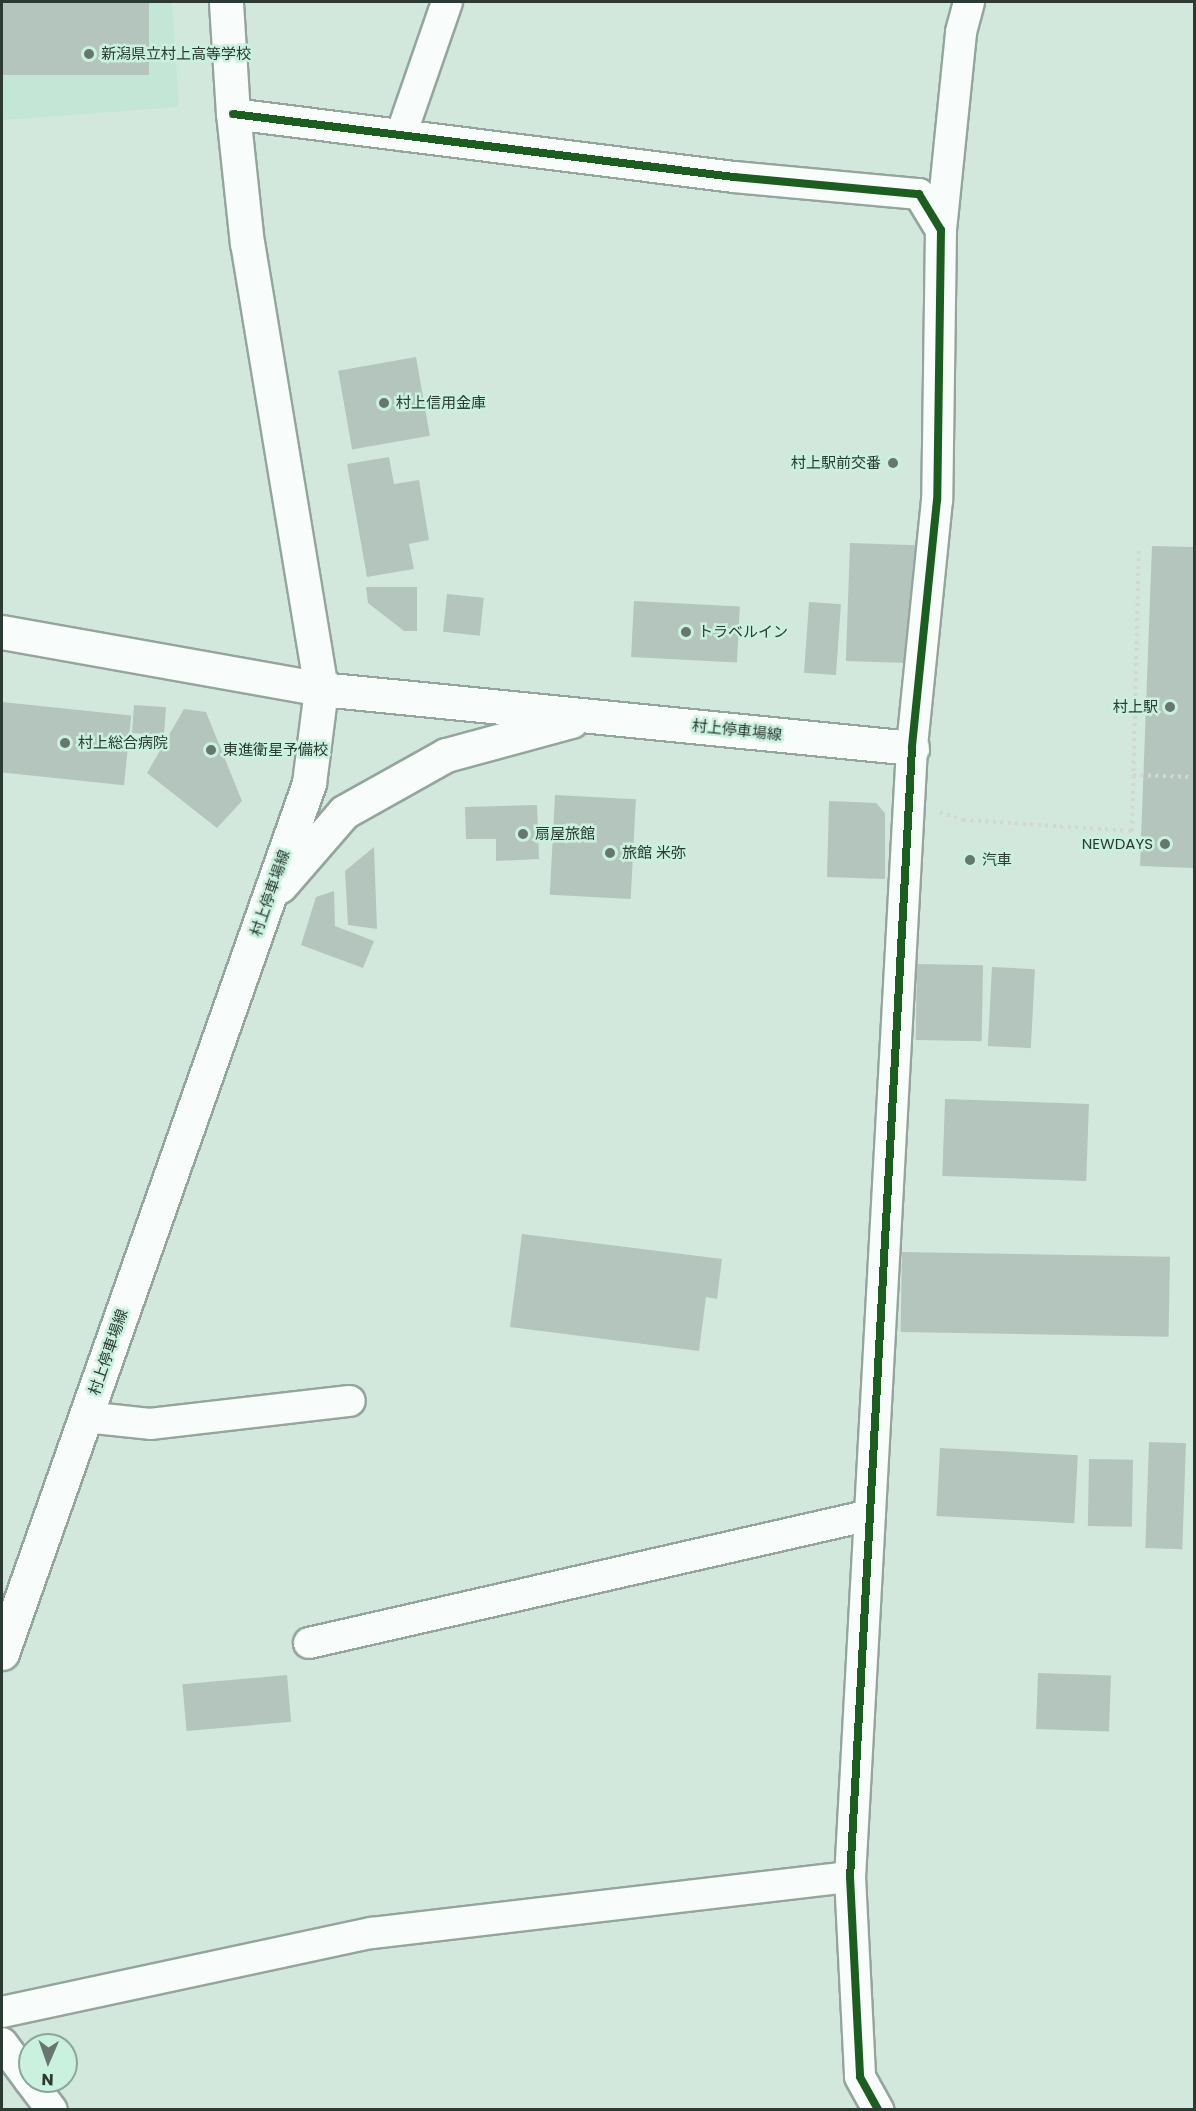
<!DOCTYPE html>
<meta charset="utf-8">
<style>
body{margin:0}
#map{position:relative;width:1196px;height:2111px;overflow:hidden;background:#d2e8dd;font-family:Poppins,"Noto Sans JP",sans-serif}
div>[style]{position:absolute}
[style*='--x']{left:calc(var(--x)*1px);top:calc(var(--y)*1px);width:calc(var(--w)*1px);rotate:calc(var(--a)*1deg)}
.built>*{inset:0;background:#c3e6d6}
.building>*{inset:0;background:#b4c5bd;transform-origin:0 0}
.path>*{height:4px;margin-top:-2px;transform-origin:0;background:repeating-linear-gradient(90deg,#d1d7d4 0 3px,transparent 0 7.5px)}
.roads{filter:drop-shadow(2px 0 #94a59d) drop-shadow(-2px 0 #94a59d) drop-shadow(0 2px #94a59d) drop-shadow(0 -2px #94a59d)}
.street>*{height:30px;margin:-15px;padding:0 15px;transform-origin:15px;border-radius:15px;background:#f8fcfa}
.secondary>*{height:33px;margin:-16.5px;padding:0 16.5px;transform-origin:16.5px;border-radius:16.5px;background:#f8fcfa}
.cycleway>*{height:8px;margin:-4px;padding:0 4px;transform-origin:4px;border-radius:4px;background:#1b5e20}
.dots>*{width:16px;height:16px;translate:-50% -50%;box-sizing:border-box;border:3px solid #caf0de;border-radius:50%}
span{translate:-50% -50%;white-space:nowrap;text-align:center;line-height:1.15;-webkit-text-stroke:5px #caf0de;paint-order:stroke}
.poi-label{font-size:15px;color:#2b3a33}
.left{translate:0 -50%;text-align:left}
.right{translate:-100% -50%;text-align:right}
.street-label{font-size:15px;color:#2b3a33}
.frame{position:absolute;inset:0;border:3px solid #2b3a33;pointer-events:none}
.north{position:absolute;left:18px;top:2033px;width:60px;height:60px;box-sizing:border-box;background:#caf0de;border:2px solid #8aa79a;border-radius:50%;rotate:182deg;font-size:16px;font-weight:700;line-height:24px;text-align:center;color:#2b3a33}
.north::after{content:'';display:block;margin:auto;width:21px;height:27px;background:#65776e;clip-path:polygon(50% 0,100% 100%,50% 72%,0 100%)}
</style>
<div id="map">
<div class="built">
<i style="clip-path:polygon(2px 2px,172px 2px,179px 107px,2px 120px)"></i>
</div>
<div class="building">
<i style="left:2px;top:2px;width:147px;height:73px"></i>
<i style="left:416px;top:357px;width:80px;height:79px;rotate:80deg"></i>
<i style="clip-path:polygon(389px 457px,394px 484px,419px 480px,429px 540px,409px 544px,414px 569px,367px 577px,347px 464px)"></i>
<i style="left:850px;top:543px;width:68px;height:118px;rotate:2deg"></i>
<i style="clip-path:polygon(1152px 546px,1194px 547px,1194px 868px,1140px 866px)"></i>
<i style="clip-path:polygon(366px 587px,417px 587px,417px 631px,404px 631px,368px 603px)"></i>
<i style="left:447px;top:594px;width:37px;height:38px;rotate:6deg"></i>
<i style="left:634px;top:601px;width:106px;height:56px;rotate:3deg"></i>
<i style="left:809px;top:602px;width:32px;height:71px;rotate:4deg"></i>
<i style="left:2px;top:702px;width:130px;height:70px;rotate:6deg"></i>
<i style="left:134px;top:705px;width:32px;height:28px;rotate:4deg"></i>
<i style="clip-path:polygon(184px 709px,206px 712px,242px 801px,217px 828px,147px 773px)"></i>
<i style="left:555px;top:795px;width:81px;height:100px;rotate:3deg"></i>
<i style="clip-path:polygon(829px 801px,876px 803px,885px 813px,885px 879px,827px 877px)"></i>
<i style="clip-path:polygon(537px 805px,539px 859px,496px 861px,496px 839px,466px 839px,465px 807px)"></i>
<i style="clip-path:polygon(374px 847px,377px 929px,348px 925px,345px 871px)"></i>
<i style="clip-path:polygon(334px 891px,335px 926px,374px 941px,363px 968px,301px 945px,316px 897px)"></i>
<i style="left:917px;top:964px;width:66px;height:76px;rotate:1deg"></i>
<i style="left:992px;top:967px;width:43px;height:79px;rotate:3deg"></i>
<i style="left:945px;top:1099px;width:144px;height:77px;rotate:2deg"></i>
<i style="clip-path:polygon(522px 1234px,722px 1259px,717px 1299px,706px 1297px,699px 1351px,510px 1327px)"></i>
<i style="left:902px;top:1252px;width:268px;height:80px;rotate:1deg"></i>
<i style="left:1149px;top:1442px;width:37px;height:106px;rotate:2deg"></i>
<i style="left:940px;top:1448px;width:138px;height:68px;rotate:3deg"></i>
<i style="left:1089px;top:1459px;width:44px;height:67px;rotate:1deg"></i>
<i style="left:1038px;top:1673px;width:73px;height:56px;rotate:2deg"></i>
<i style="left:287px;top:1675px;width:47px;height:105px;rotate:85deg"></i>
</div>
<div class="path">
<i style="--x:1133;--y:775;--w:61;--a:1.9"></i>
<i style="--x:940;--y:812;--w:24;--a:19"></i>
<i style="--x:963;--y:820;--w:169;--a:3.7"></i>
<i style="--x:1132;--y:831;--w:282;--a:-88.6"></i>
</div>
<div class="roads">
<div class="street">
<i style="--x:233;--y:114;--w:505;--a:7.17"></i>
<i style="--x:734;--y:177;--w:186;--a:5.3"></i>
<i style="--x:919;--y:194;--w:42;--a:58.6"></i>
<i style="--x:941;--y:230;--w:270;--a:90.8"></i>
<i style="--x:937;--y:500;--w:249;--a:95.8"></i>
<i style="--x:912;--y:748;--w:1131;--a:93.14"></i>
<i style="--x:850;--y:1877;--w:200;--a:87.1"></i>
<i style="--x:860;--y:2077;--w:38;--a:61"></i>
<i style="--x:401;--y:135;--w:141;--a:-70.9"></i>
<i style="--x:941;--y:230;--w:199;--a:-84.2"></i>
<i style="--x:961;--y:32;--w:31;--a:-75"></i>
<i style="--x:85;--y:1417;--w:65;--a:6.1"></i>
<i style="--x:150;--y:1424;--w:201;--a:-6.6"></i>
<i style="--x:309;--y:1643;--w:575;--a:-12.85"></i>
<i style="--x:2;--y:2012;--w:378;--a:-12.1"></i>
<i style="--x:372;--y:1933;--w:481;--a:-6.7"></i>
<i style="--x:2;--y:2043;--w:47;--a:53.6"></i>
<i style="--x:30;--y:2081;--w:36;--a:53"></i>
</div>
<div class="secondary">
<i style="--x:2;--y:632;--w:324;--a:10.1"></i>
<i style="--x:321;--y:689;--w:594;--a:5.7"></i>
<i style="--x:280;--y:886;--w:98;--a:-49.1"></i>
<i style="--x:344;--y:812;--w:117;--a:-29.2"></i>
<i style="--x:446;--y:755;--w:130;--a:-15.2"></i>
<i style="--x:2;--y:1653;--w:923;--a:-70.56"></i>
<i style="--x:309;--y:783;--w:95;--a:-82.7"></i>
<i style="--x:321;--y:689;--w:451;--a:-99.4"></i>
<i style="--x:247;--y:244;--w:131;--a:-96.1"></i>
<i style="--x:233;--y:114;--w:112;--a:-93.6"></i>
</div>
</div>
<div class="cycleway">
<i style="--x:233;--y:114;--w:505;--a:7.17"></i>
<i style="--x:734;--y:177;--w:186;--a:5.3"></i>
<i style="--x:919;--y:194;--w:42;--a:58.6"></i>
<i style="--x:941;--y:230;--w:270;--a:90.8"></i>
<i style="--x:937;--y:500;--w:249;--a:95.8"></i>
<i style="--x:912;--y:748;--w:1131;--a:93.14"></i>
<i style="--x:850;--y:1877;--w:200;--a:87.1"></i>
<i style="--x:860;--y:2077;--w:38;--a:61"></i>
</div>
<div class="dots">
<i style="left:89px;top:54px;background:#65776e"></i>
<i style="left:384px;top:403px;background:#65776e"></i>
<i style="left:893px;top:463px;background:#65776e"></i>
<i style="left:686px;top:632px;background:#65776e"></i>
<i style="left:1170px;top:707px;background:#65776e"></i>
<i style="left:65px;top:743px;background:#65776e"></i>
<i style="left:211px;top:750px;background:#65776e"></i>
<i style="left:523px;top:834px;background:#65776e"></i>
<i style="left:1165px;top:844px;background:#65776e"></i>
<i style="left:610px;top:853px;background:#65776e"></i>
<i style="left:970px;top:860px;background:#65776e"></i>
</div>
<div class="poi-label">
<span class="left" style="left:101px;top:54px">新潟県立村上高等学校</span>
<span class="left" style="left:396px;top:403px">村上信用金庫</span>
<span class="right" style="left:881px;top:463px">村上駅前交番</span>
<span class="left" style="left:698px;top:632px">トラベルイン</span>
<span class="right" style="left:1158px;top:707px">村上駅</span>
<span class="left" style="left:78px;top:743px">村上総合病院</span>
<span class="left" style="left:223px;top:750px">東進衛星予備校</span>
<span class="left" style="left:535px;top:834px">扇屋旅館</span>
<span class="right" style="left:1153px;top:844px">NEWDAYS</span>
<span class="left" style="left:622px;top:853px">旅館 米弥</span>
<span class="left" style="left:982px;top:860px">汽車</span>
</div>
<div class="street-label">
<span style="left:737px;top:730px;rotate:6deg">村上停車場線</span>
<span style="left:270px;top:893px;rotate:-71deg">村上停車場線</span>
<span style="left:108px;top:1352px;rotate:-71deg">村上停車場線</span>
</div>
<div class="frame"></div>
<div class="north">N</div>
</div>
